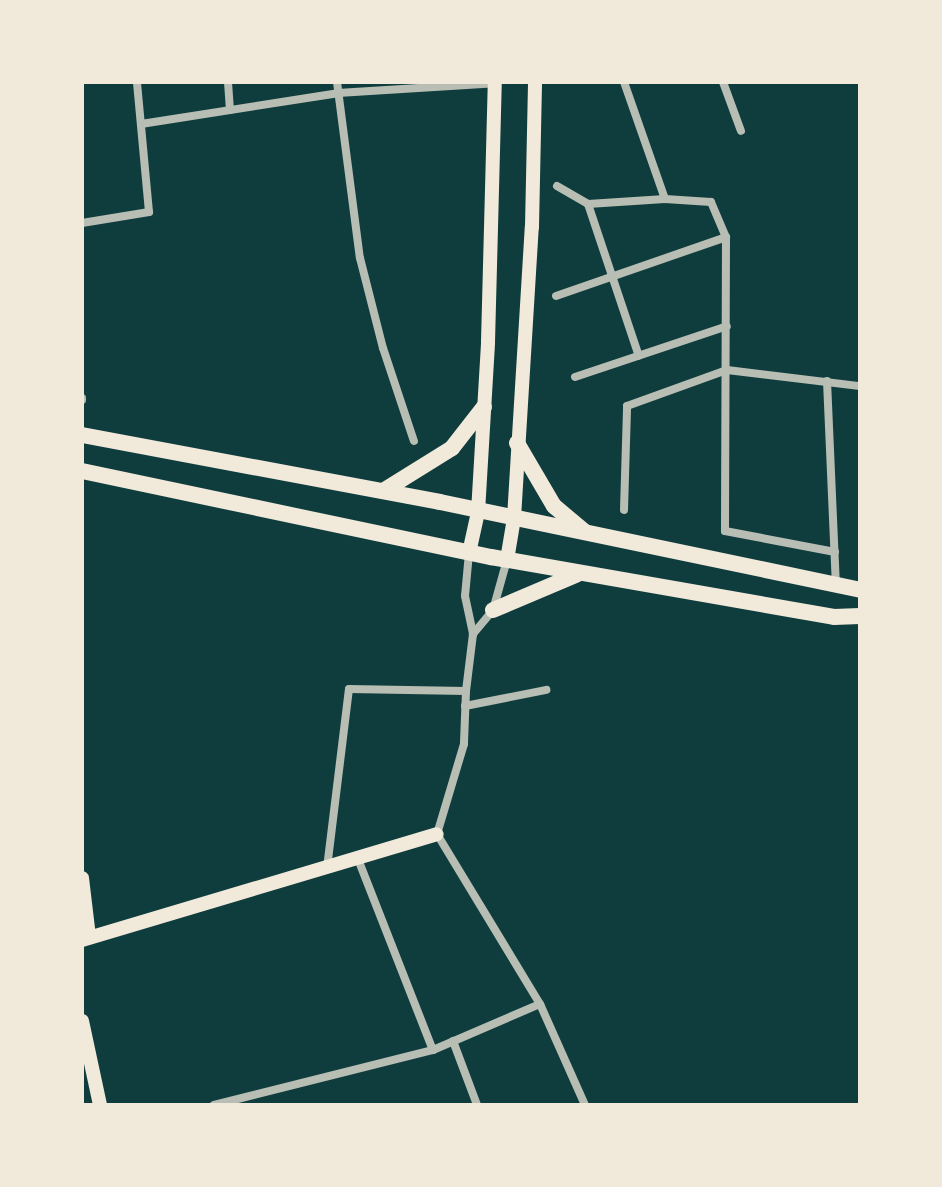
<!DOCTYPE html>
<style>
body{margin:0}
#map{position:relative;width:942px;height:1187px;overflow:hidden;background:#0f3d3e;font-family:Manrope,sans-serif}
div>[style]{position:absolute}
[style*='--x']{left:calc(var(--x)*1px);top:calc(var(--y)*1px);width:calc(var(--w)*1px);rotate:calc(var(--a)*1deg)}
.minor>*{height:8px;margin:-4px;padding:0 4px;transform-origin:4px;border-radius:4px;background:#b8beb3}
.secondary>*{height:14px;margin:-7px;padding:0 7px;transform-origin:7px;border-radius:7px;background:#f1e9da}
.primary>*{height:16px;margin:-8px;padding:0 8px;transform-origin:8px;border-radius:8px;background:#f1e9da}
span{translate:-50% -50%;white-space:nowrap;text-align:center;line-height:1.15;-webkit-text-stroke:7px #f1e9da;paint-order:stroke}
.frame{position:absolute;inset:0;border:84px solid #f1e9da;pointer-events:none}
</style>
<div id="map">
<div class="minor">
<i style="--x:228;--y:82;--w:28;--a:86"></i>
<i style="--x:337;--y:82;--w:177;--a:82.6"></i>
<i style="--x:360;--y:258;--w:93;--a:75.7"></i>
<i style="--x:383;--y:348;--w:98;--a:71.6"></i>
<i style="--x:624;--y:82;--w:124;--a:70.7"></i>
<i style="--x:723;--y:82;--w:52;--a:69.8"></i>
<i style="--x:141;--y:124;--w:199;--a:-8.9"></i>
<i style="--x:338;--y:93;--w:157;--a:-3.6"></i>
<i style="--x:557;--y:186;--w:36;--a:30"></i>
<i style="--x:588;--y:204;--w:160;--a:71.5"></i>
<i style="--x:588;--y:204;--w:77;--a:-3.7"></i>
<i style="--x:665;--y:199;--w:46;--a:3.7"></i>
<i style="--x:711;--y:202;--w:38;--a:67"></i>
<i style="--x:726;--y:237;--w:294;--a:90.2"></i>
<i style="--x:725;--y:531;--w:112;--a:10.8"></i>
<i style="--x:82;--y:223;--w:68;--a:-9.3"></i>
<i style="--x:149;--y:212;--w:131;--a:-95.3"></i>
<i style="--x:556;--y:296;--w:180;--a:-19.1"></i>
<i style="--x:575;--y:377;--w:160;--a:-18.5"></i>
<i style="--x:827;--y:381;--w:203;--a:87.5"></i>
<i style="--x:82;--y:398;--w:2;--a:90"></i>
<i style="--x:624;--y:510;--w:104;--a:-88.3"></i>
<i style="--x:627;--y:406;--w:106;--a:-19.8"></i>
<i style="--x:727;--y:370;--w:134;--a:6.9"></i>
<i style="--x:469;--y:553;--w:43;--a:95.3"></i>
<i style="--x:465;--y:596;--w:39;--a:78"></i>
<i style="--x:473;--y:634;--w:57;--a:97"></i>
<i style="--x:466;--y:691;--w:53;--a:92.2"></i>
<i style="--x:464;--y:744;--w:94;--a:106.7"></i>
<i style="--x:437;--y:834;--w:199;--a:58.8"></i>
<i style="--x:540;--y:1004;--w:111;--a:66"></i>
<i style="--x:473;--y:634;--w:31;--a:-50"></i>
<i style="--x:493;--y:610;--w:52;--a:-74.4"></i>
<i style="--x:465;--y:706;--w:83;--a:-11.2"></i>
<i style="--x:358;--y:859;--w:205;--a:68.6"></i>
<i style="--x:327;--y:868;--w:180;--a:-83"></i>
<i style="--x:349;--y:689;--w:117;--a:1"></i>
<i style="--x:453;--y:1041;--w:68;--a:69.4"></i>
<i style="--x:214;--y:1105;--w:226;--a:-14.1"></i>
<i style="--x:433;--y:1050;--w:116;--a:-23.3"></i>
</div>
<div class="secondary">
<i style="--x:469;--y:553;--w:42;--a:-77.6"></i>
<i style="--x:478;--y:512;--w:170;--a:-86.6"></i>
<i style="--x:488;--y:342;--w:260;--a:-88.5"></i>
<i style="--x:507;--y:560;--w:43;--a:-80.5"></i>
<i style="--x:514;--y:518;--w:292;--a:-86.5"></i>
<i style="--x:532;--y:227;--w:145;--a:-88.8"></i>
<i style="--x:82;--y:878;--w:59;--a:83.2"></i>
<i style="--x:82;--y:940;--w:370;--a:-16.6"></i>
<i style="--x:82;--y:1021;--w:86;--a:77.9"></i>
</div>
<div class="primary">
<i style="--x:82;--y:435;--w:364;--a:10.6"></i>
<i style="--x:440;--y:502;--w:429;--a:11.8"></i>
<i style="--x:517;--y:443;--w:73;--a:59.6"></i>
<i style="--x:554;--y:506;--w:40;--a:40"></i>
<i style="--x:82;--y:471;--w:418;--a:11.9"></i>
<i style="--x:491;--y:557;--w:348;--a:9.9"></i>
<i style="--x:834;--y:617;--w:26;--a:-2"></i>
<i style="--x:383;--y:491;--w:81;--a:-31.9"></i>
<i style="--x:452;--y:448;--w:52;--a:-52"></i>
<i style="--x:493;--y:610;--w:90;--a:-22.9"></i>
</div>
<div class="frame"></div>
</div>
